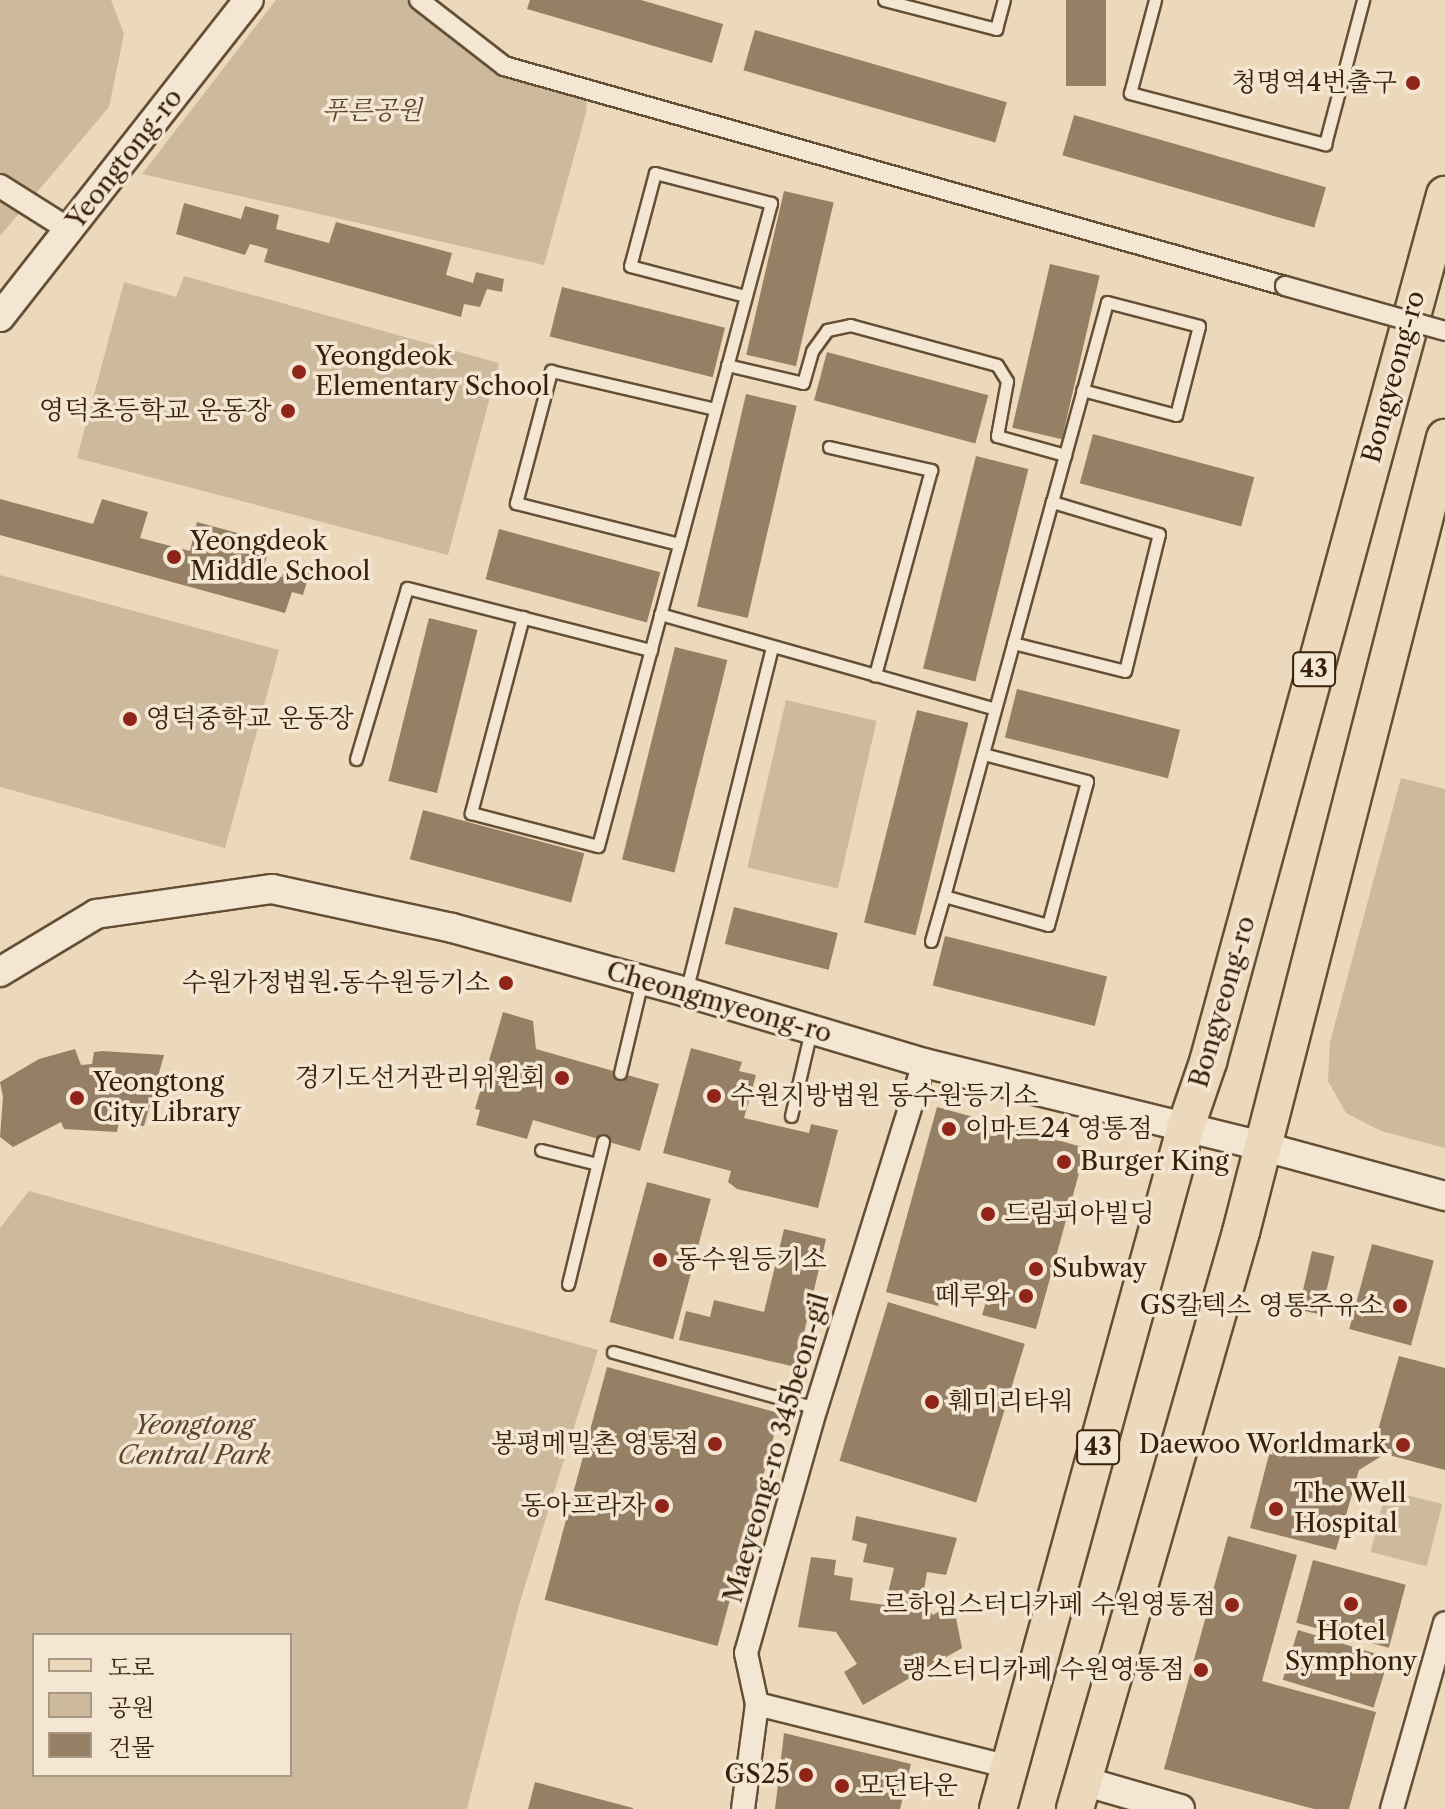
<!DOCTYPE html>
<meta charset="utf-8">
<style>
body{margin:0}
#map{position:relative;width:1445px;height:1809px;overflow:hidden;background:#ecd8ba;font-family:"Libre Caslon Text","Noto Serif KR",serif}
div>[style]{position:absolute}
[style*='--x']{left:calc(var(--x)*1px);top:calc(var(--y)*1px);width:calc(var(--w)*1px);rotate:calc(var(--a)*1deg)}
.green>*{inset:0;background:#cdb99c;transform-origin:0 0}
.building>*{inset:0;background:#958065;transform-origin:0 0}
.roads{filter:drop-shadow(2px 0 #644f35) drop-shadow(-2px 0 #644f35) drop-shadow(0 2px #644f35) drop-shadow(0 -2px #644f35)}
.service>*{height:11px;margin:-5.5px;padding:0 5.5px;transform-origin:5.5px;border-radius:5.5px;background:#f3e6d2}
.pedestrian>*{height:18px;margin:-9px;padding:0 9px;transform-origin:9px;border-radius:9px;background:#f3e6d2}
.minor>*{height:22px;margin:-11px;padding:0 11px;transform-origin:11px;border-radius:11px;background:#f3e6d2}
.tertiary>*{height:28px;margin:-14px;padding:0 14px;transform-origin:14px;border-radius:14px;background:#f3e6d2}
.primary>*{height:36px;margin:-18px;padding:0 18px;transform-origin:18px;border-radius:18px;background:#ecd8ba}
.bridges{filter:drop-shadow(2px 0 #644f35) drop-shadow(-2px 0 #644f35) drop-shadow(0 2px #644f35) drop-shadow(0 -2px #644f35)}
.pedestrian-bridge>*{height:18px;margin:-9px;padding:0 9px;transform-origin:9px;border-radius:9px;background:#f3e6d2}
.dots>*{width:22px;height:22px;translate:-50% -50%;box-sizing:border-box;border:4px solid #f3e6d2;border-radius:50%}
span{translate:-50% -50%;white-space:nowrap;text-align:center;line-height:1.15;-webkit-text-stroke:7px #f3e6d2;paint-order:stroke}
.shield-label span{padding:2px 6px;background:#f3e6d2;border:2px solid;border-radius:6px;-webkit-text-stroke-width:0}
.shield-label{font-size:24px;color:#372109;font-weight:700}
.poi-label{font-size:26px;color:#372109}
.right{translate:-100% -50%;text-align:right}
.left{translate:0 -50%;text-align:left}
.park-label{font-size:26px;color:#5c472e;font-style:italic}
.street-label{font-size:26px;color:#372109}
.legend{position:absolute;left:32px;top:1633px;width:260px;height:144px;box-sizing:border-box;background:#f3e6d2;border:2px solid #a89782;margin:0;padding:10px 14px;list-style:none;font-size:24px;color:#372109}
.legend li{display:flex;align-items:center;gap:16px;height:40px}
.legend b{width:40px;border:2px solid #a89782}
</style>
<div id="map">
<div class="green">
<i style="clip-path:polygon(0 0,111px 0,124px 34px,109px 107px,0 236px)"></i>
<i style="clip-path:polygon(276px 0,414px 0,504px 66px,588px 90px,586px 113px,544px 265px,142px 174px)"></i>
<i style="clip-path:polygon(184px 276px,499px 363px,448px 555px,77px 458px,124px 282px,176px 297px)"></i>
<i style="clip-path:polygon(0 575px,279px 650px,225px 848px,0 787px)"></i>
<i style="left:786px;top:700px;width:93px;height:172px;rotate:13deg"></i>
<i style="clip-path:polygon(1401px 778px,1445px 789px,1445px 1148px,1381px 1131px,1346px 1113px,1328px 1081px,1330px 1042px)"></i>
<i style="clip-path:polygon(evenodd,29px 1191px,598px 1350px,519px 1605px,467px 1809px,0 1809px,0 1228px,29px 1191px,34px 1635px,290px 1635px,290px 1775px,34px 1775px,34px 1635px)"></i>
<i style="left:1386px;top:1490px;width:58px;height:64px;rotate:14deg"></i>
</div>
<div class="building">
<i style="clip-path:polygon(530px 0,641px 0,723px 24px,712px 63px,527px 9px)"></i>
<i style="left:1066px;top:0;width:40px;height:86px"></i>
<i style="left:755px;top:30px;width:262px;height:42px;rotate:16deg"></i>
<i style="left:1074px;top:115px;width:262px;height:42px;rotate:16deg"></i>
<i style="left:784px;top:191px;width:51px;height:168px;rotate:13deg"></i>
<i style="clip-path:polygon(184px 203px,241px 219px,245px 206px,279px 215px,276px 229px,329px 243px,336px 222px,452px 253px,446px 275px,473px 283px,476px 272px,504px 279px,502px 292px,487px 289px,480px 307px,464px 304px,461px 317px,264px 262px,268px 249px,250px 244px,245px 255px,176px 234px)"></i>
<i style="left:1050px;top:264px;width:51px;height:168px;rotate:13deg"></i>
<i style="left:562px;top:287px;width:168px;height:51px;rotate:14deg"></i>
<i style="left:827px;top:352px;width:167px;height:50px;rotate:15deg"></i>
<i style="left:746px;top:394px;width:52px;height:218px;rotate:13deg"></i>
<i style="left:1093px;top:434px;width:167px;height:51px;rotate:15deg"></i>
<i style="left:976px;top:456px;width:54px;height:219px;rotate:14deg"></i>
<i style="clip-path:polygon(0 499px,93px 524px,102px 499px,148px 512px,140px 538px,190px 551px,197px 522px,271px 542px,262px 573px,282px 577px,285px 564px,310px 571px,303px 595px,292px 592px,285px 613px,0 535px)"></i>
<i style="left:499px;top:529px;width:167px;height:52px;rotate:15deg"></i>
<i style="left:429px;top:618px;width:50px;height:168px;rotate:14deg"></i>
<i style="left:675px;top:647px;width:54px;height:219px;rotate:14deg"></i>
<i style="left:1017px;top:689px;width:168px;height:50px;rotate:14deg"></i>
<i style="left:917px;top:710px;width:53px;height:219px;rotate:14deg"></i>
<i style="left:423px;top:810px;width:167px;height:51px;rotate:15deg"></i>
<i style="left:734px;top:907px;width:107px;height:38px;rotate:14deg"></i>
<i style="left:945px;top:936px;width:167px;height:51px;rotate:14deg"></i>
<i style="clip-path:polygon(503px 1012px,533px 1021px,536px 1049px,659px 1084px,640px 1151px,533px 1120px,527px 1139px,476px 1125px,480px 1110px,475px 1109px)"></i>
<i style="clip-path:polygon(691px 1048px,742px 1062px,739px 1071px,756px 1075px,744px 1118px,809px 1133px,811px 1124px,838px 1130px,818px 1208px,737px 1189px,728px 1182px,731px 1171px,663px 1153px)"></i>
<i style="clip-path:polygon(75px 1049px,81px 1065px,92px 1064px,94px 1052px,102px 1051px,164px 1055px,144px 1126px,119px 1122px,117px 1132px,64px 1129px,61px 1122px,13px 1147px,0 1137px,3px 1097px,0 1082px,39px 1059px)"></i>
<i style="clip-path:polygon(937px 1107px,1086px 1148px,1036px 1329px,982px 1315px,989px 1292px,945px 1280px,938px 1306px,886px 1292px)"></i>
<i style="left:647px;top:1182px;width:66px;height:145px;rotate:15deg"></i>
<i style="clip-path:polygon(784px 1229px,826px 1239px,796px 1367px,679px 1340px,686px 1311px,710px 1317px,714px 1300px,764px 1312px)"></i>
<i style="left:1372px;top:1244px;width:64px;height:88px;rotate:15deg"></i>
<i style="left:1312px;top:1251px;width:23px;height:60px;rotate:13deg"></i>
<i style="left:888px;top:1302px;width:143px;height:166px;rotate:17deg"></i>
<i style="clip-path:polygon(1399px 1356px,1445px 1368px,1445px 1470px,1385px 1454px,1359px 1470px,1336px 1550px,1250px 1528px,1274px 1435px,1346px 1453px,1376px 1437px)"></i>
<i style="left:607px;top:1367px;width:179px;height:241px;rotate:15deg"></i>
<i style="clip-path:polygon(856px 1516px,957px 1538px,946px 1575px,927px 1572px,922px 1603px,933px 1615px,953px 1603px,962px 1648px,863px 1705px,844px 1672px,857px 1664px,836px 1632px,798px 1627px,811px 1557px,836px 1560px,834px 1575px,853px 1578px,850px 1600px,885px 1605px,894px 1568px,863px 1562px,867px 1544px,852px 1540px)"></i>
<i style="clip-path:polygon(1228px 1536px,1297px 1555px,1262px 1681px,1376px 1712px,1349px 1809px,1314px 1809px,1164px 1769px)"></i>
<i style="left:1313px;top:1560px;width:96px;height:65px;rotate:15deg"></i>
<i style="left:1298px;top:1630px;width:95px;height:52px;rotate:17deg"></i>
<i style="clip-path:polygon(784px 1733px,911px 1764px,900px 1809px,775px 1809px)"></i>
<i style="clip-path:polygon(535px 1782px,633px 1808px,633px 1809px,528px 1809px)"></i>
</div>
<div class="roads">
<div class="service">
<i style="--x:884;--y:0;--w:116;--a:14.5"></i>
<i style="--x:996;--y:29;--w:30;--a:-75"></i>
<i style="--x:1155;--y:0;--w:96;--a:105"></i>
<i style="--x:1130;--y:93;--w:202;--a:14.7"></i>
<i style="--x:1325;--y:144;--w:149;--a:-75.2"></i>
<i style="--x:727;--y:365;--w:78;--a:13.3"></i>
<i style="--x:803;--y:383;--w:33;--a:-74"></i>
<i style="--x:812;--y:351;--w:26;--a:-54"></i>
<i style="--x:827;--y:330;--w:24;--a:-12"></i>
<i style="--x:850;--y:325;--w:152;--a:15.2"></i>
<i style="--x:997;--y:365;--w:19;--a:58"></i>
<i style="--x:1007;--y:381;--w:56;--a:100.3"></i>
<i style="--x:997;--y:436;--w:71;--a:15.6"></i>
<i style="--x:829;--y:447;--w:105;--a:12.7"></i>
<i style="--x:931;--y:470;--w:213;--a:105.3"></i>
<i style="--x:679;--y:544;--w:168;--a:-165.9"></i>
<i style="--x:516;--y:503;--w:137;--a:-75.1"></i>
<i style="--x:551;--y:371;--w:168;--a:13"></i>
<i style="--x:660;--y:614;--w:348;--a:15.8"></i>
<i style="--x:523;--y:617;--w:203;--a:104.9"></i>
<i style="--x:471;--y:813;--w:131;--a:14.6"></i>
<i style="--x:598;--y:846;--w:666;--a:-74.94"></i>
<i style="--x:771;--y:203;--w:120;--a:-165.5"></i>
<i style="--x:655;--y:173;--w:96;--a:105"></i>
<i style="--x:630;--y:266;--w:119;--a:14.6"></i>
<i style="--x:1013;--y:643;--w:115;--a:14"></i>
<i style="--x:1125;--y:671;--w:141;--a:-76.1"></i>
<i style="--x:1159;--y:534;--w:112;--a:-163.3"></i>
<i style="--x:356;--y:759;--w:178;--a:-73.4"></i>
<i style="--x:407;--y:588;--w:252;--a:14.3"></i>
<i style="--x:944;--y:896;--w:108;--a:15.6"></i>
<i style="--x:1048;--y:925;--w:149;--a:-74.8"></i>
<i style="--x:1087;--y:781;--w:107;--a:-165.4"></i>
<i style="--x:931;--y:941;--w:47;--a:-73.9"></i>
<i style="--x:944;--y:896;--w:409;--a:-74.7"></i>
<i style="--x:1052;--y:502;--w:207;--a:-74.6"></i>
<i style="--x:1107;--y:302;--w:95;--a:14.6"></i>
<i style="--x:1199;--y:326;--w:92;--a:104.5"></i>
<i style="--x:1176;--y:415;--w:97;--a:-165.1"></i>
<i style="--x:686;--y:992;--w:356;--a:-76"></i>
<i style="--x:620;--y:1073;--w:95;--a:-76.6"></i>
<i style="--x:791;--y:1116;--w:88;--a:-76.9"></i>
<i style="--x:541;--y:1150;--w:58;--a:14"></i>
<i style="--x:568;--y:1284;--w:147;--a:-76.2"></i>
<i style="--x:613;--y:1352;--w:211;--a:15.4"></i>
</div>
<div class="pedestrian">
<i style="--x:419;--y:0;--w:108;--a:37.8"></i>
<i style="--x:504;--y:66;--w:811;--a:15.73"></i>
</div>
<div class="minor">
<i style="--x:0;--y:186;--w:83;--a:32.2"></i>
<i style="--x:757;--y:1704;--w:260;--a:14"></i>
<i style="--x:743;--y:1809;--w:106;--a:-82.4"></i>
<i style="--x:757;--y:1704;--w:52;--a:-102.2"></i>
<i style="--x:746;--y:1653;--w:255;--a:-74.1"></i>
<i style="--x:816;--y:1408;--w:362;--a:-72.6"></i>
<i style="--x:1392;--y:1809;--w:193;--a:-74.1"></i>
</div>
<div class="tertiary">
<i style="--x:0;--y:317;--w:403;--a:-51.9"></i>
<i style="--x:0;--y:972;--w:112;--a:-31.1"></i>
<i style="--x:96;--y:914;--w:178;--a:-8.1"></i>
<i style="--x:272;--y:889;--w:184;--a:12.2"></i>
<i style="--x:452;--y:928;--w:243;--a:15.3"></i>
<i style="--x:686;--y:992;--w:248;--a:16.6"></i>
<i style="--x:924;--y:1063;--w:347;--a:13.8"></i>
<i style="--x:1261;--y:1146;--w:191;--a:15.2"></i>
<i style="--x:1083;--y:1781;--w:101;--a:16.1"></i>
</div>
<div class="primary">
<i style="--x:998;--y:1809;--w:708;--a:-74.61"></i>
<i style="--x:1186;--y:1126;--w:68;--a:-71"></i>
<i style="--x:1208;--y:1062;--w:899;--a:-74.71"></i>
<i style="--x:1075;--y:1809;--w:600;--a:-73.95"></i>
<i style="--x:1241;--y:1232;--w:820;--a:-75.59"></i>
</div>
</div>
<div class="bridges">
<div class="pedestrian-bridge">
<i style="--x:1285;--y:286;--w:166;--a:15.7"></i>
</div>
</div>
<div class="dots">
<i style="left:1413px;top:83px;background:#8f2418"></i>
<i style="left:299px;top:372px;background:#8f2418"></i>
<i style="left:288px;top:411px;background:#8f2418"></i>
<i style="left:174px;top:557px;background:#8f2418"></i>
<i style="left:130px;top:719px;background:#8f2418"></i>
<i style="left:506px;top:983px;background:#8f2418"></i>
<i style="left:562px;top:1078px;background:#8f2418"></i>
<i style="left:714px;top:1096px;background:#8f2418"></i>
<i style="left:77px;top:1098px;background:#8f2418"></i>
<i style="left:949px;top:1129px;background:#8f2418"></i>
<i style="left:1064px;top:1162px;background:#8f2418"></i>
<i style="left:988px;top:1214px;background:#8f2418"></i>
<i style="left:660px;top:1260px;background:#8f2418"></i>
<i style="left:1036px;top:1269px;background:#8f2418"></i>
<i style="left:1026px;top:1296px;background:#8f2418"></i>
<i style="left:1400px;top:1306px;background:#8f2418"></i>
<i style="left:932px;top:1402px;background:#8f2418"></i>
<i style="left:715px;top:1444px;background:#8f2418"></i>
<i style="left:1403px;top:1445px;background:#8f2418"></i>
<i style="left:662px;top:1506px;background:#8f2418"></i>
<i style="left:1276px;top:1509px;background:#8f2418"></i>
<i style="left:1351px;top:1604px;background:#8f2418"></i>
<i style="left:1232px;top:1605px;background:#8f2418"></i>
<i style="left:1201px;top:1670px;background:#8f2418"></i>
<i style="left:806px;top:1775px;background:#8f2418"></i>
<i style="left:842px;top:1786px;background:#8f2418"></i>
</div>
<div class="shield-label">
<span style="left:1314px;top:669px">43</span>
<span style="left:1098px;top:1447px">43</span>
</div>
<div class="poi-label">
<span class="right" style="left:1397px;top:83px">청명역4번출구</span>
<span class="left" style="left:315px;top:372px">Yeongdeok<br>Elementary School</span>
<span class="right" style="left:272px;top:411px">영덕초등학교 운동장</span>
<span class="left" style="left:190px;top:557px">Yeongdeok<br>Middle School</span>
<span class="left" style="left:146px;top:719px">영덕중학교 운동장</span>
<span class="right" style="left:490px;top:983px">수원가정법원.동수원등기소</span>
<span class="right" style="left:546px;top:1078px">경기도선거관리위원회</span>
<span class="left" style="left:93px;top:1098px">Yeongtong<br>City Library</span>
<span class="left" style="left:730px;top:1096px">수원지방법원 동수원등기소</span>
<span class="left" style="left:965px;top:1129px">이마트24 영통점</span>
<span class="left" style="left:1080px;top:1162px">Burger King</span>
<span class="left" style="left:1004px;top:1214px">드림피아빌딩</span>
<span class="left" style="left:676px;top:1260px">동수원등기소</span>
<span class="left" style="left:1052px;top:1269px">Subway</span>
<span class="right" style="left:1010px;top:1296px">떼루와</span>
<span class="right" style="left:1384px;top:1306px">GS칼텍스 영통주유소</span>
<span class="left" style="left:948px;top:1402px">훼미리타워</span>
<span class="right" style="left:699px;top:1444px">봉평메밀촌 영통점</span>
<span class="right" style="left:1387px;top:1445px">Daewoo Worldmark</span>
<span class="left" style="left:1294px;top:1509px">The Well<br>Hospital</span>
<span class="right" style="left:646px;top:1506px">동아프라자</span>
<span class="right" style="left:1216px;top:1605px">르하임스터디카페 수원영통점</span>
<span style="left:1351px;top:1647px">Hotel<br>Symphony</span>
<span class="right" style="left:1185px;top:1670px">랭스터디카페 수원영통점</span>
<span class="right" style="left:790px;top:1775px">GS25</span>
<span class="left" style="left:858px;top:1786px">모던타운</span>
</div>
<div class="park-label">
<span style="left:372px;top:111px">푸른공원</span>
<span style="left:194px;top:1441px">Yeongtong<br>Central Park</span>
</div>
<div class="street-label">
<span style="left:125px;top:159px;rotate:-52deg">Yeongtong-ro</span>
<span style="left:1394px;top:377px;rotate:-75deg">Bongyeong-ro</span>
<span style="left:1223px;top:1002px;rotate:-74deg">Bongyeong-ro</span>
<span style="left:719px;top:1003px;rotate:16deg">Cheongmyeong-ro</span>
<span style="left:777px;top:1448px;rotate:-74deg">Maeyeong-ro 345beon-gil</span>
</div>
<ul class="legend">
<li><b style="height:10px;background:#ecd8ba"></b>도로</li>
<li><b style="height:22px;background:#cdb99c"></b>공원</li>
<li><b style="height:22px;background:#958065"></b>건물</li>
</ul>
</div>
